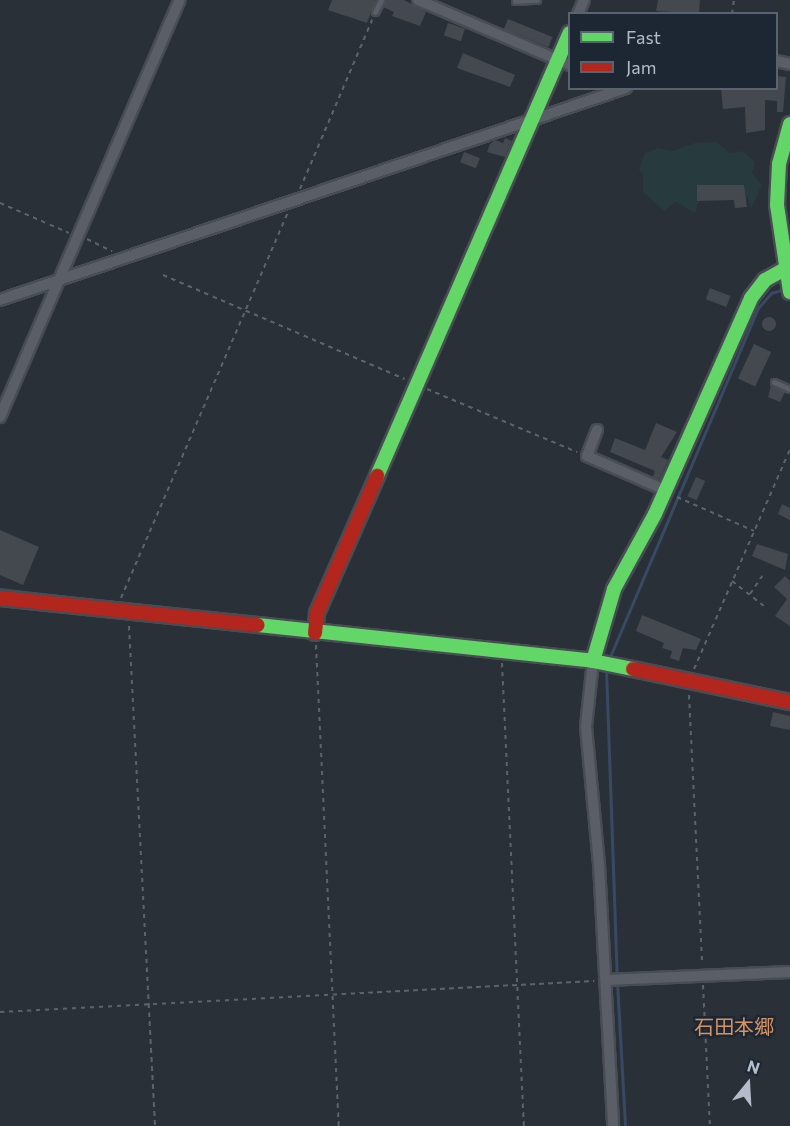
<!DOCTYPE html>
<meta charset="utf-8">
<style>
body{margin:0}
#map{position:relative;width:790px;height:1126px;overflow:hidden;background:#2a3038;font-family:Commissioner,"Noto Sans JP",sans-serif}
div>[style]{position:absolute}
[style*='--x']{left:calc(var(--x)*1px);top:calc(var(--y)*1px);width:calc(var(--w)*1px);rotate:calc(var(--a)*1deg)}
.green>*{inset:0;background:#273a3e}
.stream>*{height:3px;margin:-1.5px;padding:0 1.5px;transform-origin:1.5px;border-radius:1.5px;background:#384963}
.building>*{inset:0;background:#444950;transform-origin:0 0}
.round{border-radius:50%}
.path>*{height:2px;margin-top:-1px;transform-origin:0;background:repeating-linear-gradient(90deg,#5d636a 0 4.5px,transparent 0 9px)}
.roads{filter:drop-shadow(2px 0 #484c53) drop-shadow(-2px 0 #484c53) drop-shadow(0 2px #484c53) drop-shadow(0 -2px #484c53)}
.lane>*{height:5px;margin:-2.5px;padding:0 2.5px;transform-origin:2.5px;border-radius:2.5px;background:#5a5e66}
.street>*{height:10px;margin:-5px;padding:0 5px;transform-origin:5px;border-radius:5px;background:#5a5e66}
.fast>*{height:14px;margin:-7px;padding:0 7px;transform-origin:7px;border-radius:7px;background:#63d668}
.jam>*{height:14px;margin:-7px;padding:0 7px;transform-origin:7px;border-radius:7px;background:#b3261e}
span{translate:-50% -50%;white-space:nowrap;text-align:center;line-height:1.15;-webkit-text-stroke:5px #1d2633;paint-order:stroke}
.quarter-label{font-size:20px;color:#d59563}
.legend{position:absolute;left:568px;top:12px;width:210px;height:78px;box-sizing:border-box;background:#1d2633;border:2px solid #59626f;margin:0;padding:8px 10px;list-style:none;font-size:18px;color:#b4bcc9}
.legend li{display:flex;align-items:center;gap:12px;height:30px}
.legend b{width:30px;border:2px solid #59626f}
.north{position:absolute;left:718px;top:1054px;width:60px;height:60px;-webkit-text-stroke:4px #1d2633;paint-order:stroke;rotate:18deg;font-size:16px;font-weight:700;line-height:24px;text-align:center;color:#b4bcc9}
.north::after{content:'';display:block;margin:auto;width:21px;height:27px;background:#b4bcc9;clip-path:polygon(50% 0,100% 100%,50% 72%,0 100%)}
</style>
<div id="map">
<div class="green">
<i style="clip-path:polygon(716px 142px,730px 153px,742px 151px,755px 162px,752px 173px,762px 185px,751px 209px,747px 196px,736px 193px,700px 196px,695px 213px,676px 202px,664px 211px,643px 192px,643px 174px,639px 169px,645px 153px,658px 148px,672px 151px,695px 143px)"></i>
</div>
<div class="stream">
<i style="--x:0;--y:589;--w:119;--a:6.8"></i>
<i style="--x:609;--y:659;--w:381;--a:-67"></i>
<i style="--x:758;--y:308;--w:20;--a:-49"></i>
<i style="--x:771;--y:293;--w:15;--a:-16"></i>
<i style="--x:606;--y:668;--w:308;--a:88"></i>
<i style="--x:617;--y:982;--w:144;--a:86.8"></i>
</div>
<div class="building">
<i style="clip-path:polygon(332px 0,376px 0,367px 23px,328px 10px)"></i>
<i style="clip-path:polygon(386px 0,404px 0,426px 12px,420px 26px,392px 16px,394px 12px,383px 7px)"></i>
<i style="clip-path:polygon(658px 0,700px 0,699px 14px,656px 11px)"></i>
<i style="left:508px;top:19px;width:48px;height:11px;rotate:22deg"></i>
<i style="left:448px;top:23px;width:18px;height:13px;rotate:19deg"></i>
<i style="clip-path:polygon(463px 53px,515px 75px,510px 87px,457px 68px)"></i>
<i style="clip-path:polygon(777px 76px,786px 77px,783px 112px,777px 112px,777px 101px,765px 100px,765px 130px,746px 133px,745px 107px,723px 109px,721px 88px,777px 88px)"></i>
<i style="clip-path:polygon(505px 138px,512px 141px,505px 157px,487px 152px,490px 144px,495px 140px,503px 143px)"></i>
<i style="left:464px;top:152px;width:17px;height:11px;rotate:21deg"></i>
<i style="clip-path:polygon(697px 185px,744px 185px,747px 207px,735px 208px,734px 200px,697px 201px)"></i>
<i style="left:710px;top:288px;width:22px;height:12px;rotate:21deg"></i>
<i class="round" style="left:762px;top:317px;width:14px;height:14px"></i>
<i style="left:754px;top:344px;width:19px;height:38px;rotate:25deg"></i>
<i style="clip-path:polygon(771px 386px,785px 392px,780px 402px,768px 397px)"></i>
<i style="clip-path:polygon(656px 423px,677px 432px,661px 457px,668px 460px,660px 479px,653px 477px,655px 471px,610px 452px,615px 438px,645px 450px)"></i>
<i style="left:696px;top:477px;width:10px;height:21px;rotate:24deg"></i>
<i style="clip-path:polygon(782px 504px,790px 508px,790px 520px,778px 514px)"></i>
<i style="clip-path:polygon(0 530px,39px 547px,23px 585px,0 575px)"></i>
<i style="clip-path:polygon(757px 544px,788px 554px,785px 570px,752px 556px)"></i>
<i style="clip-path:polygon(785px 576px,790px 581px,790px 626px,775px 616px,787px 599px,774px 587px)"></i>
<i style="clip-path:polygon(642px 615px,701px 639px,696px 650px,683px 648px,679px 661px,670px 658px,672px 651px,662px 648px,664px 643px,636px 631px)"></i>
<i style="clip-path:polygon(773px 712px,790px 716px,790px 730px,770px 726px)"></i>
</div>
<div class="path">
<i style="--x:732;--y:14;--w:14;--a:-82"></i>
<i style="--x:300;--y:189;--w:184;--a:-66.9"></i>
<i style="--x:0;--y:203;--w:75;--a:23.5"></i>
<i style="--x:87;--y:239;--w:28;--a:26"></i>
<i style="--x:163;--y:275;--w:263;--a:23.3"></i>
<i style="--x:427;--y:389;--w:163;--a:22.8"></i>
<i style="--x:677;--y:497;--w:84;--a:23.8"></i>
<i style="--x:732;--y:581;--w:41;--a:38"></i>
<i style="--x:750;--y:594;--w:22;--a:-56"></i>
<i style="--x:121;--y:598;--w:421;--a:-66.6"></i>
<i style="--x:129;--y:626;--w:501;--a:87.02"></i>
<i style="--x:316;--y:645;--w:482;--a:87.3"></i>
<i style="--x:502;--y:663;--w:464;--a:87.3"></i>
<i style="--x:694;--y:669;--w:240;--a:-66.4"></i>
<i style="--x:689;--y:695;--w:270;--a:87.2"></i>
<i style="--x:703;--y:985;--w:141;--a:87.2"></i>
<i style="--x:0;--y:1012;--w:595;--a:-2.99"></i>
</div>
<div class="roads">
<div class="lane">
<i style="--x:515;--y:1;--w:22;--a:-3"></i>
<i style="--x:375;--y:12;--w:13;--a:-63"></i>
<i style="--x:774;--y:382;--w:17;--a:24"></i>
</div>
<div class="street">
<i style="--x:418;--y:0;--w:165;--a:23.2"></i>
<i style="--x:578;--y:14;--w:15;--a:-67"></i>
<i style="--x:776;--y:61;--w:14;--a:12"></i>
<i style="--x:0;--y:300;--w:661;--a:-18.71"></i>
<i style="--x:0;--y:417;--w:454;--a:-66.7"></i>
<i style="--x:597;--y:430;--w:28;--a:111"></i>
<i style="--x:587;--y:456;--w:85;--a:23.6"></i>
<i style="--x:593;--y:661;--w:66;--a:96.1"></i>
<i style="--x:586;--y:727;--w:138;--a:84.6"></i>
<i style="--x:599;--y:864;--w:262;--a:86.9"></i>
<i style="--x:606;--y:980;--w:184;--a:-2.5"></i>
</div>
<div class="fast">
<i style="--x:790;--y:124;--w:41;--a:105.4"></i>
<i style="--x:779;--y:164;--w:41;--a:92.8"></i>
<i style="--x:777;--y:205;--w:88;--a:81.5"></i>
<i style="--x:377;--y:476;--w:483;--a:-66.5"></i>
<i style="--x:258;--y:625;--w:337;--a:6.1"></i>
<i style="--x:593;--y:661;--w:41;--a:11.3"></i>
<i style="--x:593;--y:661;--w:75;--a:-73.7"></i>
<i style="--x:614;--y:589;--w:85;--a:-61.3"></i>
<i style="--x:655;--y:514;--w:236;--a:-66"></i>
<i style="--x:751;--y:298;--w:23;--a:-52"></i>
<i style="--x:765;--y:280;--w:23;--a:-29"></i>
</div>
<div class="jam">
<i style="--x:0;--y:598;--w:259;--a:6"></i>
<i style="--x:315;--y:633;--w:20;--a:-84"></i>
<i style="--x:317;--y:613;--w:150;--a:-66.3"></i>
<i style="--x:633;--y:669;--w:160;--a:11.9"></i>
</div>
</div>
<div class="quarter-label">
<span style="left:734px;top:1026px">石田本郷</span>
</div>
<ul class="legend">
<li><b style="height:8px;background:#63d668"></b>Fast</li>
<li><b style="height:8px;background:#b3261e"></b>Jam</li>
</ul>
<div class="north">N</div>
</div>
